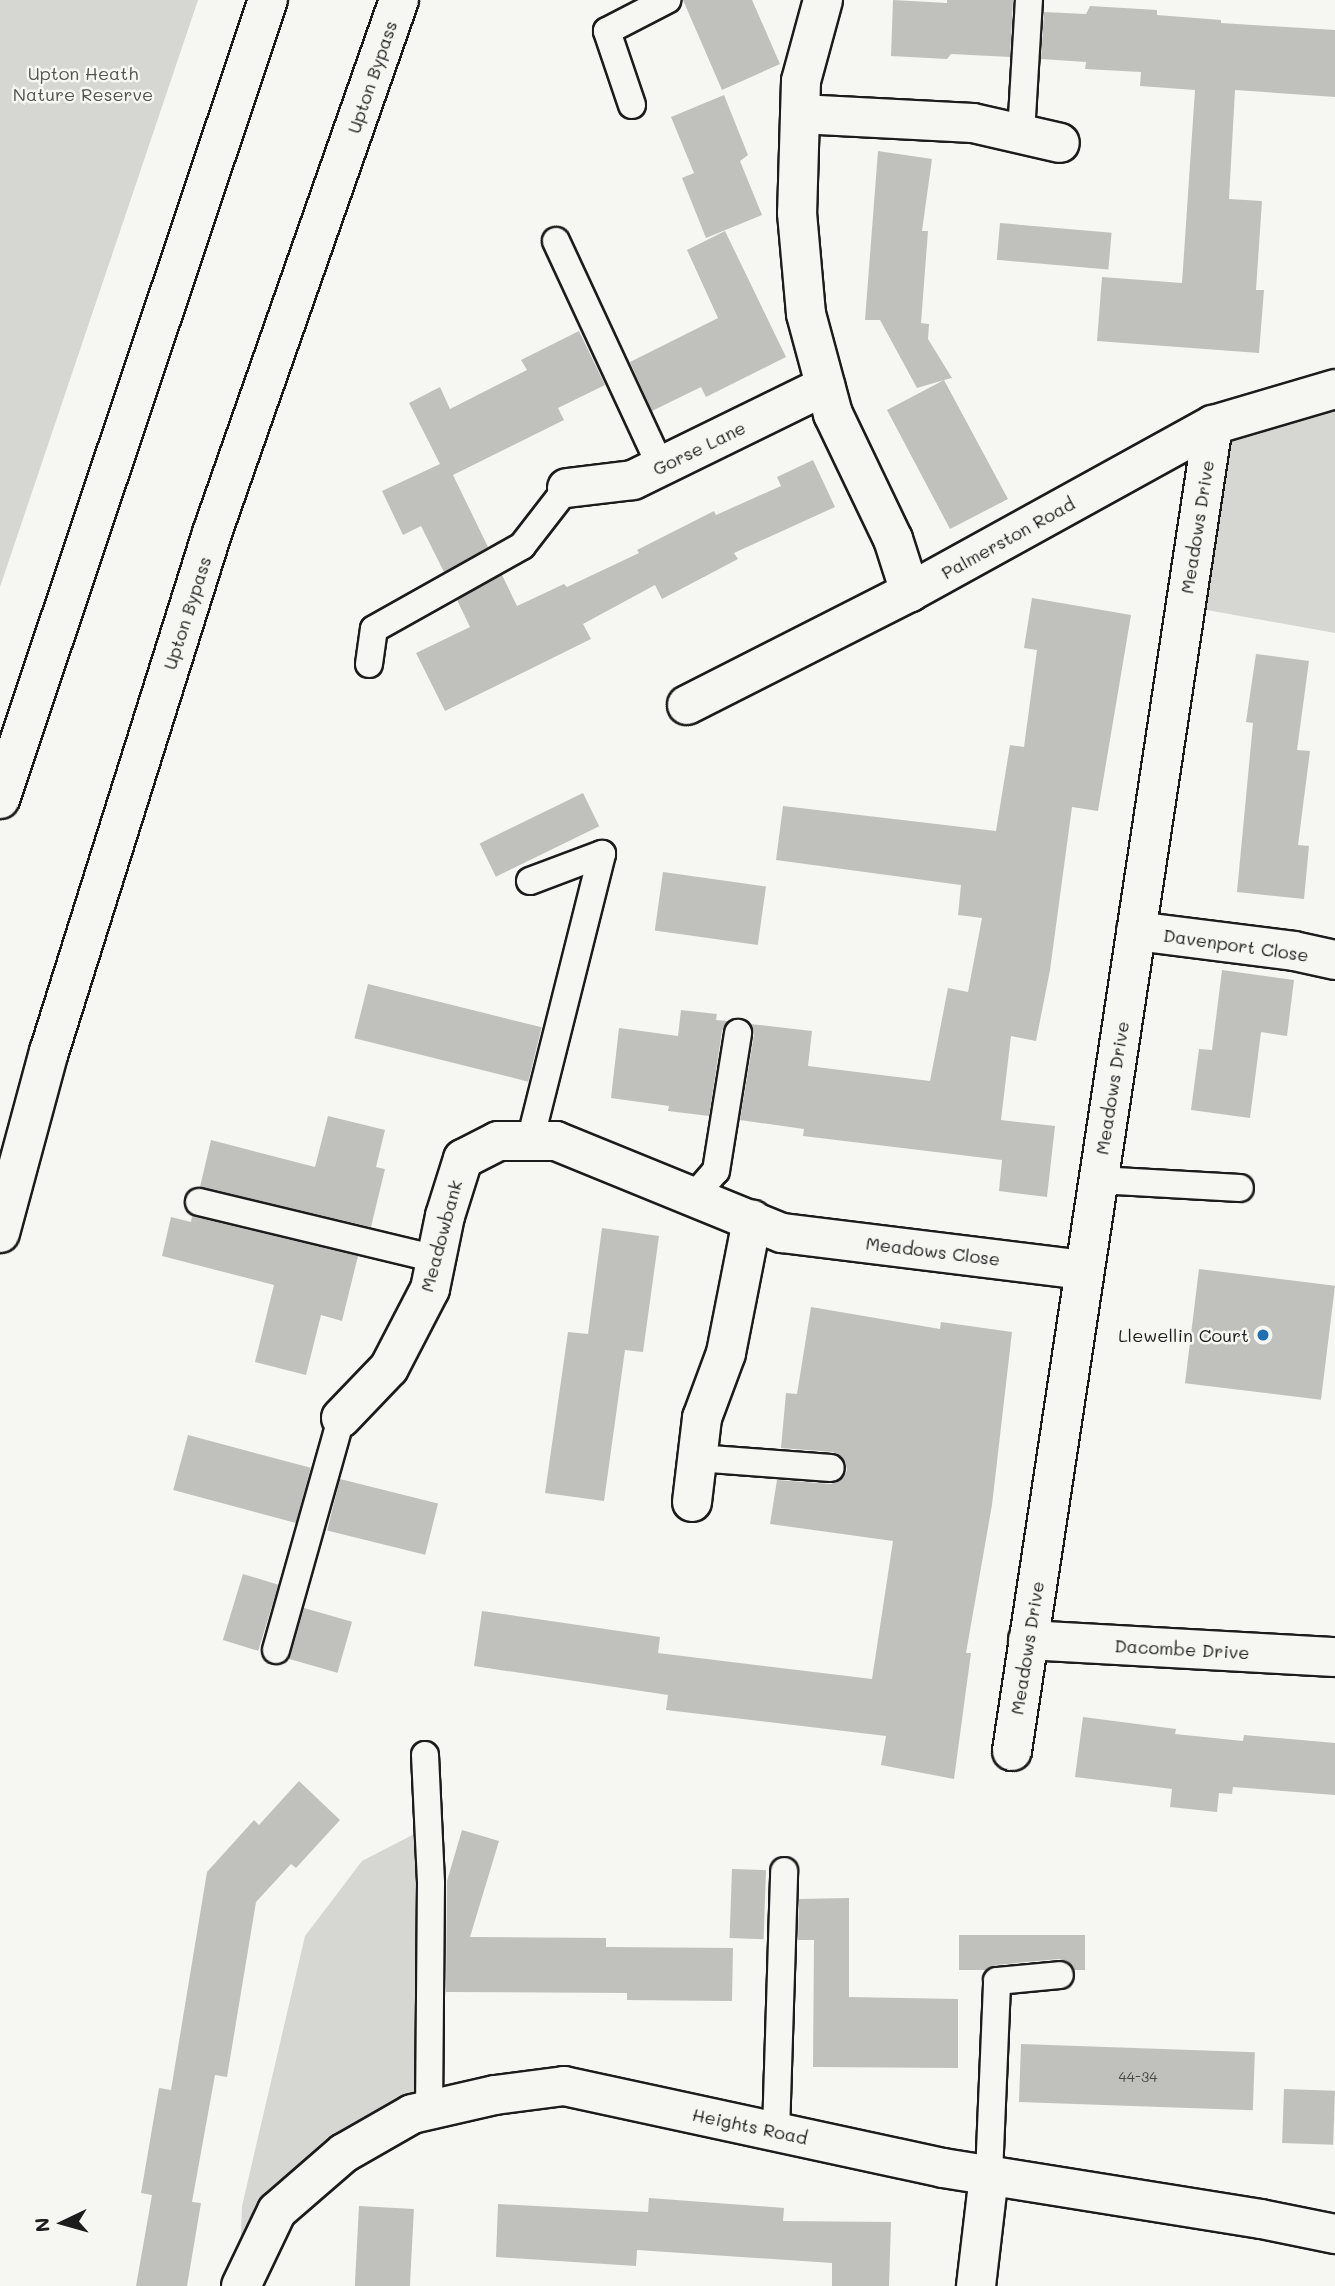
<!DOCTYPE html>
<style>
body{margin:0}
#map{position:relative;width:1335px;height:2286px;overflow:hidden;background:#f6f6f2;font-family:Mali,sans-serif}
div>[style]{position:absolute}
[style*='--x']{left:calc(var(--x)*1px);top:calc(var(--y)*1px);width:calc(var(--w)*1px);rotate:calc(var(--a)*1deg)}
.green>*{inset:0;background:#d6d6d2}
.building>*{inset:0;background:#c0c0bd;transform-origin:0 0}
.roads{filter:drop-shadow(2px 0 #1c1c1c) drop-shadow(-2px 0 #1c1c1c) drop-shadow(0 2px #1c1c1c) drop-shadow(0 -2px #1c1c1c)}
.lane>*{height:26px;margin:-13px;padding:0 13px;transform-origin:13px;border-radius:13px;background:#f6f6f2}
.street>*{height:38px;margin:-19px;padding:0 19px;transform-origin:19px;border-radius:19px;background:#f6f6f2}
.highway>*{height:38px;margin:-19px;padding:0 19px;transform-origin:19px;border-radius:19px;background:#f6f6f2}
.dots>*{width:19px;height:19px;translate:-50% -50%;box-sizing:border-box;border:4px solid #f6f6f2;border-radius:50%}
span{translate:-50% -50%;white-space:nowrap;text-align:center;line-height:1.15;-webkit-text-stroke:5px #f6f6f2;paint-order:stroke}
.number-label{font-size:14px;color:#454544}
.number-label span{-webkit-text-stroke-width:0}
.park-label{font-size:18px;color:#545453}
.street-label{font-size:18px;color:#1c1c1c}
.poi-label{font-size:18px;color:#1c1c1c}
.right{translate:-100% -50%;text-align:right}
.north{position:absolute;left:28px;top:2188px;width:70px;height:70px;-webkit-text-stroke:5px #f6f6f2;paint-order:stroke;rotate:265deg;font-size:19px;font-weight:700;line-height:28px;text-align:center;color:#1c1c1c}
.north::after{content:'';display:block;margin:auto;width:24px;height:32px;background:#1c1c1c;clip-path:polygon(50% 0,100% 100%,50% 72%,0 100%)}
</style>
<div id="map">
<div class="green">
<i style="clip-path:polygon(0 0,198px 0,0 587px)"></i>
<i style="clip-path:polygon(1335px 389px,1335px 633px,1185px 606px,1213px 425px)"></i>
<i style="clip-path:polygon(428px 1827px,429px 2110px,344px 2153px,239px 2286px,242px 2206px,305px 1936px,362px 1861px)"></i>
</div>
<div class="building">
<i style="clip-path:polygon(683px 0,752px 0,780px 64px,722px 90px)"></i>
<i style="clip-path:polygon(893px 0,947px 3px,947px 0,1013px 0,1010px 57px,951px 54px,947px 59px,891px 56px)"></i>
<i style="clip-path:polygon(1090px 6px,1157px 10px,1157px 15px,1221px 20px,1221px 23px,1335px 30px,1335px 97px,1235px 90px,1229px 199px,1262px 201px,1256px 290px,1264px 290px,1259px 353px,1097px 341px,1102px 277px,1182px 283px,1195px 90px,1140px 86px,1141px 72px,1085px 69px,1086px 62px,1041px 59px,1044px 12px,1086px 14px)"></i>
<i style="clip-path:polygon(724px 95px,748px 155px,740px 161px,762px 215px,706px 238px,682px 178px,694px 173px,671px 117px)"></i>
<i style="clip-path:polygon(878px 151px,932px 159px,922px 231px,928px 231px,921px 323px,929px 324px,928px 339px,952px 378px,944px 380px,1008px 499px,950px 529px,887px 410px,944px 380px,917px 388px,880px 320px,865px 320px)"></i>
<i style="left:1000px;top:223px;width:112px;height:37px;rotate:5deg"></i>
<i style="clip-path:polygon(725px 231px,786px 357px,706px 397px,701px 387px,652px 411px,630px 362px,718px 318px,687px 250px)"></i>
<i style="clip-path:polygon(579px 331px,605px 385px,558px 408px,564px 420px,453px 475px,488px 547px,444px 572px,421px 526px,403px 535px,382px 491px,440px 464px,409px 403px,440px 387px,450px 409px,527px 370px,521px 360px)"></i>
<i style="clip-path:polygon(813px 460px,835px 507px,734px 553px,738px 559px,662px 599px,655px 585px,583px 624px,591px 639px,445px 711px,416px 653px,470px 627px,457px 600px,502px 575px,517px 606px,564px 584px,567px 587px,639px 553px,637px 550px,714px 511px,716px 515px,781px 486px,777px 477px)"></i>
<i style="clip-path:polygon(1032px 598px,1131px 615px,1098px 811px,1072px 807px,1050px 970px,1036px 1041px,1011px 1036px,1001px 1120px,1055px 1126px,1047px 1197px,999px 1191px,1002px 1160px,803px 1136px,804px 1129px,740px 1120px,754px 1035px,750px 1024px,812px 1031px,808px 1066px,930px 1081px,948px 988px,968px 992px,982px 918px,958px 915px,961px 885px,776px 860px,783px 806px,996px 831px,1010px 745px,1024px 747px,1037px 650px,1024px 648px)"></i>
<i style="clip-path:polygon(1256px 654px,1309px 661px,1297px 750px,1310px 751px,1298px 845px,1309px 846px,1304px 899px,1237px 892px,1253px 723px,1246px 722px)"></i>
<i style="left:583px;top:793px;width:37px;height:115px;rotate:64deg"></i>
<i style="left:663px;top:872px;width:104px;height:59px;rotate:8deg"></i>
<i style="clip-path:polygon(1222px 970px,1294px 980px,1287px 1036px,1261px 1032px,1250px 1118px,1191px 1110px,1199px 1049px,1212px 1050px)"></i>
<i style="left:368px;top:984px;width:179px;height:56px;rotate:14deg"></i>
<i style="clip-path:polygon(681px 1010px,717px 1014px,716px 1020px,728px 1021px,722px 1031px,709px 1116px,668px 1111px,669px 1106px,611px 1098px,619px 1028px,678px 1036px)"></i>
<i style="clip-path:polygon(328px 1116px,385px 1130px,376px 1167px,385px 1169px,371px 1227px,200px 1187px,211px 1140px,315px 1167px)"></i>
<i style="clip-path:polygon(192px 1216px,358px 1256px,342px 1321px,321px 1315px,306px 1375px,255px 1362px,274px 1285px,162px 1256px,171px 1217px,191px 1222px)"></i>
<i style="clip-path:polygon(602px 1228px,659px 1236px,643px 1352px,625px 1350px,604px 1501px,545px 1493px,568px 1332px,588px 1334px)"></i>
<i style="left:1199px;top:1269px;width:137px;height:115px;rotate:7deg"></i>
<i style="clip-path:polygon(811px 1307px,940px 1329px,941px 1322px,1012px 1332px,992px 1505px,966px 1653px,971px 1653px,954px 1779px,881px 1765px,886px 1736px,666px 1710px,668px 1695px,474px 1666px,482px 1611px,660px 1637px,658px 1653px,872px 1679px,893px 1541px,770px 1524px,777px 1480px,831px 1484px,844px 1477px,847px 1470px,845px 1461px,833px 1452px,781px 1448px,786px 1393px,797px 1394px)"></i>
<i style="left:188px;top:1435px;width:127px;height:57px;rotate:15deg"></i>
<i style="left:340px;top:1479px;width:101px;height:53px;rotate:14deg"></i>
<i style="left:243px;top:1574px;width:37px;height:69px;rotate:17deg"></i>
<i style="left:304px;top:1608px;width:50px;height:53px;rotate:16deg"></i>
<i style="clip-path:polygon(1083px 1717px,1176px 1729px,1175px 1734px,1243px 1741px,1244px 1735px,1335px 1743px,1335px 1795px,1233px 1787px,1232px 1794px,1219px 1793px,1217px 1812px,1170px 1807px,1172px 1789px,1075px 1777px)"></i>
<i style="clip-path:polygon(299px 1781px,340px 1820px,296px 1868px,291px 1864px,256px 1902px,227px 2077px,215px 2075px,192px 2202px,201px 2203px,187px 2286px,136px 2286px,152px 2195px,141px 2193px,159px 2088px,171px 2090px,207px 1872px,254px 1820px,259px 1825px)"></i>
<i style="clip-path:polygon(462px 1830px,499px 1841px,470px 1937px,606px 1938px,606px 1947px,733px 1948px,732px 2001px,627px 2000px,627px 1993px,446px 1992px,447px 1881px)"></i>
<i style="left:732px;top:1869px;width:34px;height:69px;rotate:2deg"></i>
<i style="clip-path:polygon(849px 1898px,849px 1997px,958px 1999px,958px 2068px,813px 2067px,814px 1940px,798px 1940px,799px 1899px)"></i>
<i style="clip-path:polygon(959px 1935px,1085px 1935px,1085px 1970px,1074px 1970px,1067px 1961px,1059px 1959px,996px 1965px,986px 1970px,959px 1970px)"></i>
<i style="left:1021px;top:2044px;width:234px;height:58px;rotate:2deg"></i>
<i style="left:1284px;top:2089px;width:51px;height:54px;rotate:2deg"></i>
<i style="clip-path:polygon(649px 2198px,784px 2208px,783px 2221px,891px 2222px,889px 2286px,832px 2286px,832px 2263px,637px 2250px,636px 2266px,496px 2257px,498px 2204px,648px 2212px)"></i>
<i style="left:359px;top:2206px;width:55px;height:80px;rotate:3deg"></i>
</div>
<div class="roads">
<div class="lane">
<i style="--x:632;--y:105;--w:78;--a:-108.7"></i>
<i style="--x:607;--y:31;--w:68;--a:-27.3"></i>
<i style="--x:1021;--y:134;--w:134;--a:-86.6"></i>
<i style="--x:556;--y:241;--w:249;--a:65.1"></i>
<i style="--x:369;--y:664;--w:35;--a:-82"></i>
<i style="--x:374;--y:629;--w:170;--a:-29.3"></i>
<i style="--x:522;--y:546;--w:73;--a:-52.2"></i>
<i style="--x:530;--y:881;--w:77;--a:-20.6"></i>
<i style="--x:602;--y:854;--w:296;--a:104.1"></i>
<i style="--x:1098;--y:1180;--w:142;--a:3.2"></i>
<i style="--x:694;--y:1196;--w:33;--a:-49"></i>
<i style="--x:716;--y:1171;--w:140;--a:-80.9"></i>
<i style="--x:199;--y:1202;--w:244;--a:13.5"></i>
<i style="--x:697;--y:1458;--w:134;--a:4.3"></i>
<i style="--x:276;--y:1650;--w:241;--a:-74.3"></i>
<i style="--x:425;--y:1755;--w:128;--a:87.3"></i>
<i style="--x:431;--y:1883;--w:227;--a:90.5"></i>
<i style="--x:776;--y:2132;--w:261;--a:-88.2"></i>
<i style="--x:989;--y:2175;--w:194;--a:-87.6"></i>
<i style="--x:997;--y:1981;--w:63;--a:-5.4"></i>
</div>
<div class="street">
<i style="--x:823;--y:0;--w:84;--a:105.2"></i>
<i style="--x:801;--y:81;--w:132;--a:91.7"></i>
<i style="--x:797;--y:213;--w:101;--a:84.9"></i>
<i style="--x:806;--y:314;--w:104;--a:74.9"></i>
<i style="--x:833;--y:414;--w:139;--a:64.4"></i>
<i style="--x:893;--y:539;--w:56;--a:72.2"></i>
<i style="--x:800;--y:114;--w:173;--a:3"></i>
<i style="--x:973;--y:123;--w:89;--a:12.9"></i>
<i style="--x:567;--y:488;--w:66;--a:-6.9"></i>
<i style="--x:633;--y:480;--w:214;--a:-26.1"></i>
<i style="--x:687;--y:705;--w:250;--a:-26.9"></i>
<i style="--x:910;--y:592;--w:346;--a:-28.9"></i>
<i style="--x:1213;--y:425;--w:127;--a:-16.4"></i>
<i style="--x:1136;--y:931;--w:159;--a:7.2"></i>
<i style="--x:1294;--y:951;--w:42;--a:12.4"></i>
<i style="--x:341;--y:1418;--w:69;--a:-46.2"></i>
<i style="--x:389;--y:1368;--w:89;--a:-62.6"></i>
<i style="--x:430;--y:1289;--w:75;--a:-78.4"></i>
<i style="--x:445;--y:1216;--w:60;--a:-72.5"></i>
<i style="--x:463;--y:1159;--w:39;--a:-27"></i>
<i style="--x:498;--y:1141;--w:58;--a:0"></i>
<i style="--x:556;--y:1141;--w:244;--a:22.2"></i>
<i style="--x:782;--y:1233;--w:304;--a:7"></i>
<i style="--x:692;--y:1502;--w:85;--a:-83.2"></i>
<i style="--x:702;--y:1418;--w:69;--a:-69.7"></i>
<i style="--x:726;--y:1353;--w:136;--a:-78.9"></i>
<i style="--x:1028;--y:1640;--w:307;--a:3.2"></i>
<i style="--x:1012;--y:1751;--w:1341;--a:-81.38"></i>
<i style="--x:241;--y:2286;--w:83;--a:-64.4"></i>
<i style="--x:277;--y:2211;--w:89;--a:-40.9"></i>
<i style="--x:344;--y:2153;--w:78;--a:-29.8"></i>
<i style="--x:412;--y:2114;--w:85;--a:-12.9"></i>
<i style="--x:495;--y:2095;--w:70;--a:-7.4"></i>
<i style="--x:564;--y:2086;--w:388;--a:12.2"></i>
<i style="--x:943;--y:2168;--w:322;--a:9.1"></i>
<i style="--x:1261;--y:2219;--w:76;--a:11.5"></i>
<i style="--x:976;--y:2286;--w:112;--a:-83.3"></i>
</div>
<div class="highway">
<i style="--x:0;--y:799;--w:843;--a:-71.46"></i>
<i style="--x:0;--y:1233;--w:188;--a:-74.9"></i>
<i style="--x:49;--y:1052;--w:544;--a:-72.56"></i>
<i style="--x:212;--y:533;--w:565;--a:-70.67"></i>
</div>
</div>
<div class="dots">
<i style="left:1263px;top:1335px;background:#1f6fb2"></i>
</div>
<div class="number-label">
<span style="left:1138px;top:2077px">44-34</span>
</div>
<div class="park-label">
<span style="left:83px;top:84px">Upton Heath<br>Nature Reserve</span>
</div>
<div class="street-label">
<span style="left:372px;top:77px;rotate:-71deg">Upton Bypass</span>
<span style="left:699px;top:448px;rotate:-26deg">Gorse Lane</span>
<span style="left:1197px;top:527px;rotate:-81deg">Meadows Drive</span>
<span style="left:1008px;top:538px;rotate:-29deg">Palmerston Road</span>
<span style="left:187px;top:613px;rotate:-72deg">Upton Bypass</span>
<span style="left:1236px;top:945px;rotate:8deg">Davenport Close</span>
<span style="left:1112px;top:1088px;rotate:-81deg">Meadows Drive</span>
<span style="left:441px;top:1236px;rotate:-75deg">Meadowbank</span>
<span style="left:933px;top:1251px;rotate:7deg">Meadows Close</span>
<span style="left:1027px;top:1648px;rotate:-81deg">Meadows Drive</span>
<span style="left:1182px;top:1649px;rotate:3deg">Dacombe Drive</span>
<span style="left:750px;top:2126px;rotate:12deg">Heights Road</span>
</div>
<div class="poi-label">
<span class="right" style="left:1249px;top:1335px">Llewellin Court</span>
</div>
<div class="north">N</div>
</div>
